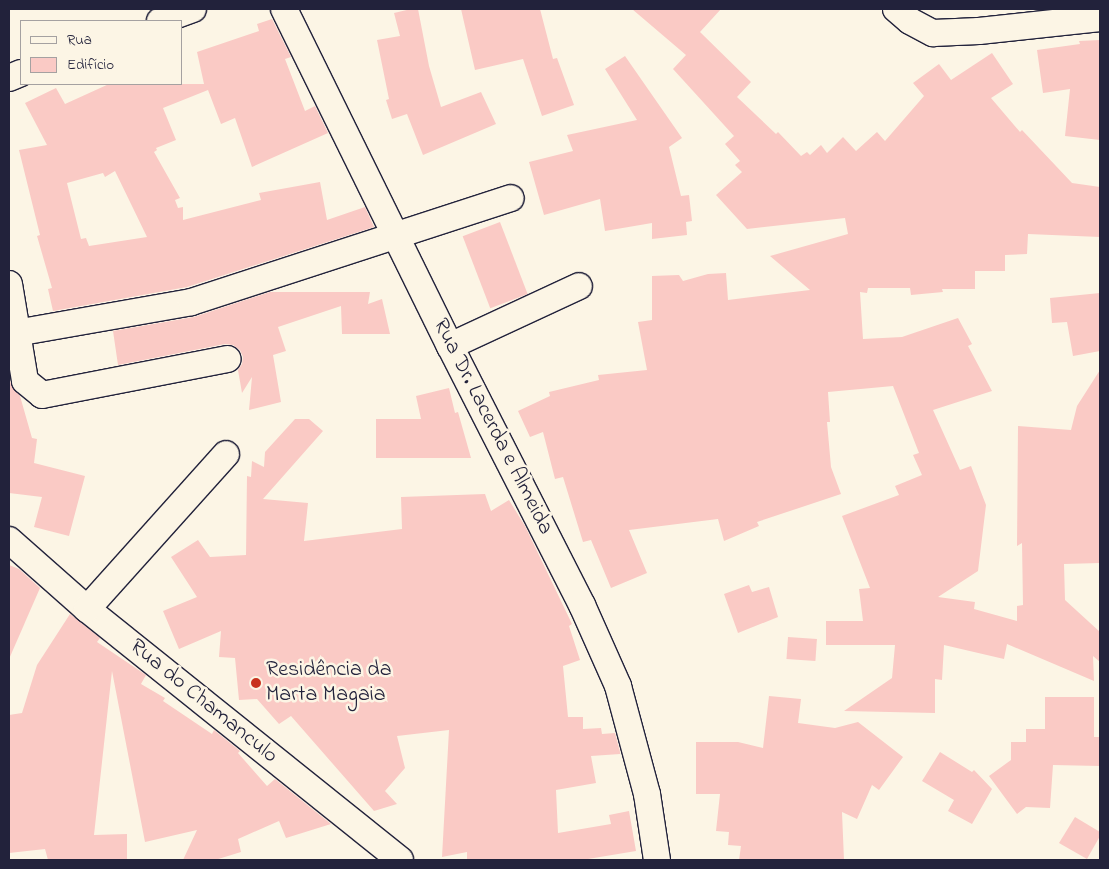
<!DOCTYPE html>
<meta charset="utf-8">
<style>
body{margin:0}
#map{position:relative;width:1109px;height:869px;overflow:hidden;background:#fcf5e5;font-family:"Indie Flower",sans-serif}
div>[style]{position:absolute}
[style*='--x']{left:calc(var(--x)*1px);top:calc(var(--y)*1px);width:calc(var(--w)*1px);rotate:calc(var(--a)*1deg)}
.building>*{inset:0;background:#facac5;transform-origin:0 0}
.roads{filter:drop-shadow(1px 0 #22223b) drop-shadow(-1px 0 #22223b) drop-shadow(0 1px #22223b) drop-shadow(0 -1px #22223b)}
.minor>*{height:26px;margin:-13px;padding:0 13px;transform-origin:13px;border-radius:13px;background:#fcf5e5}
.dots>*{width:14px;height:14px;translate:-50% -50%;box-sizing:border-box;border:2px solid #fcf5e5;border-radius:50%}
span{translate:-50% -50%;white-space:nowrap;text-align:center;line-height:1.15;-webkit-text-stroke:5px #fcf5e5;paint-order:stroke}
.street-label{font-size:22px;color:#22223b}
.poi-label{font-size:22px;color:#22223b}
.left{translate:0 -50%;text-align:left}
.frame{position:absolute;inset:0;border:10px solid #22223b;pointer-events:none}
.legend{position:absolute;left:20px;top:20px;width:162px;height:65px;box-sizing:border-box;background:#fcf5e5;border:1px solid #a5a1a1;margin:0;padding:6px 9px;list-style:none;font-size:15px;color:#22223b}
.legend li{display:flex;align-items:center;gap:10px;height:25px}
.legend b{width:25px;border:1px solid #a5a1a1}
</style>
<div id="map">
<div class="building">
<i style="clip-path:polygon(411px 9px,418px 9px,429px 66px,441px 107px,481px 92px,496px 124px,423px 155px,407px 114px,392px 119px,386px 100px,389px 99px,377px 40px,400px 36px,394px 13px)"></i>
<i style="clip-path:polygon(461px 9px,540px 9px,553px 59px,557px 58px,574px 105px,542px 116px,523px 59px,475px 70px)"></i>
<i style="clip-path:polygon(632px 9px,721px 9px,700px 32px,751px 82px,737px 97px,776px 134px,778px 132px,801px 156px,807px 152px,810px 155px,821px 145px,827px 153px,843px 137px,856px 151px,877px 132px,885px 141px,924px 96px,913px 83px,939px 64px,951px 80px,992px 53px,1013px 84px,991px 98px,1020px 132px,1022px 130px,1072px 183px,1100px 187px,1100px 237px,1028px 234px,1027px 254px,1005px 255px,1005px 271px,975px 271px,975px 289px,942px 289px,943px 292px,911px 295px,910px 288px,868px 288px,867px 293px,860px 292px,863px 339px,902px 337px,958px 318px,972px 344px,968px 346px,992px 391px,933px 410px,960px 470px,971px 466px,986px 505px,978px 571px,938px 597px,975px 602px,974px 609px,1017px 621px,1017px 606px,1023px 605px,1022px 543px,1017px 546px,1018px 426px,1071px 430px,1077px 406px,1100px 370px,1100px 563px,1064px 564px,1065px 600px,1100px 632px,1100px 662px,1093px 656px,1094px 681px,1007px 644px,1004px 659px,944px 645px,942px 680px,935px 679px,935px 713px,844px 711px,892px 678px,895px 645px,826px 645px,826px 621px,863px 621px,859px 589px,870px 588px,842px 516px,899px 495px,895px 486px,922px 475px,913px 455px,919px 453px,893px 386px,828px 392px,830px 422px,827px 422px,831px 467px,841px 494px,757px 522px,759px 526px,724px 541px,718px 519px,629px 530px,647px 573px,611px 588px,591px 540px,583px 542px,563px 477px,555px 479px,543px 432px,530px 437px,518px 411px,550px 396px,549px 392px,599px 380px,598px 375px,647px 370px,638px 322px,652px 320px,652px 276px,679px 275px,683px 281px,708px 274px,726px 273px,728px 300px,810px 290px,770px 256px,848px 234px,845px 218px,747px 229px,716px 195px,742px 172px,735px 165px,740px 161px,725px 144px,734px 136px,673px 69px,686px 55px)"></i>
<i style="clip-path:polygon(evenodd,272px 19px,291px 57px,285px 59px,305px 111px,315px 106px,328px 133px,252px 167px,235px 118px,221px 124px,208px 90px,163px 108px,176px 140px,156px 148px,157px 150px,154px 152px,180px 198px,175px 200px,178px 208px,183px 207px,183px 220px,261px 200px,259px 193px,320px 182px,327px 220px,365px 207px,374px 227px,187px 287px,53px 311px,48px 289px,52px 288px,37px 236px,40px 235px,19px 150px,47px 145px,25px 103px,56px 88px,65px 104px,109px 84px,204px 84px,197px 52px,259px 31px,257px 24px,272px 19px,115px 171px,147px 237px,89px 246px,86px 238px,81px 239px,67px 183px,103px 173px,105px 177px,115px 171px)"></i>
<i style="clip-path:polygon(1100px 40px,1100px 140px,1065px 136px,1070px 89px,1043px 93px,1037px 50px,1080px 44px,1079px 41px)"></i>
<i style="clip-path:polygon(625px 56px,682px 138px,669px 147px,681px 196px,689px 195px,692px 221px,686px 222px,687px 235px,652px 239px,652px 223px,605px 231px,600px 199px,544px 215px,529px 162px,573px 151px,567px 135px,637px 120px,605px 69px)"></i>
<i style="left:500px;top:222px;width:77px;height:40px;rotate:69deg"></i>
<i style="clip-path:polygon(270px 292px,370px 292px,368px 304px,382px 299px,390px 334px,342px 334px,341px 306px,278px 327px,286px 351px,273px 355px,281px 402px,249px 410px,252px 377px,242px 393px,238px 370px,242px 364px,243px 357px,240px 350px,233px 345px,225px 344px,118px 365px,113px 331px,194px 317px)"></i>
<i style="clip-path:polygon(1100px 293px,1100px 351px,1073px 356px,1067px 322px,1052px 323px,1050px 298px)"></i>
<i style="clip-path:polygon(9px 380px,20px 396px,32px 438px,37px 439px,34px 463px,85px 476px,69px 536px,34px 527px,42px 497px,9px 493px)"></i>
<i style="clip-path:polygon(449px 388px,455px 413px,458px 412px,471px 458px,376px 458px,376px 419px,421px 419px,416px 396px)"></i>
<i style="clip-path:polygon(295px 419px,309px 419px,323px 431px,263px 499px,308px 503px,304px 541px,402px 529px,401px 497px,485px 494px,491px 511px,509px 500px,525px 526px,572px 624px,569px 626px,580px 660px,563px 666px,568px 717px,583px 717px,583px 729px,601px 728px,602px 734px,615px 733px,620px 752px,620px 754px,591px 756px,596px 783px,556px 790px,558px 833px,611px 824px,609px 815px,629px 811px,636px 851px,582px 860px,467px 860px,467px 852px,442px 857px,449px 730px,397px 736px,405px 768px,385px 791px,397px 804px,374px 811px,291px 716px,279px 724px,257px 699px,239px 700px,235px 658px,219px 657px,221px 631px,179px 649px,163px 611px,197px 597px,171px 557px,198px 540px,210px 557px,246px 555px,247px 476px,251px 477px,252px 461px,264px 467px,265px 452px)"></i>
<i style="clip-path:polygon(9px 565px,19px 569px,40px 588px,9px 659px)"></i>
<i style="clip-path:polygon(749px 585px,752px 592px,769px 587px,778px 617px,738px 633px,724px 594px)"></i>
<i style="clip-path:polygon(70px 614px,100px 638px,97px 642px,146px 675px,141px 684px,165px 698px,163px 701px,212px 734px,214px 730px,240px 751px,238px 753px,267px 786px,275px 779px,331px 824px,286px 838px,279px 821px,238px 839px,241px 852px,215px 860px,183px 860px,197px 830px,145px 842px,112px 671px,94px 835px,127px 834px,127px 860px,48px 860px,45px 849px,9px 853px,9px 715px,22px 713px,37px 665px)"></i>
<i style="left:788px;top:637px;width:29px;height:22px;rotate:4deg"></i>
<i style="clip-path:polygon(769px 696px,801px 699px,798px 723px,835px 728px,858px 722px,903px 757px,879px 790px,872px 785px,857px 819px,842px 812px,844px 860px,739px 860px,741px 846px,728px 845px,729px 832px,716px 831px,720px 794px,696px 794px,696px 742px,738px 742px,763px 748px)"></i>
<i style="clip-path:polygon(1045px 697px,1094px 697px,1094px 737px,1100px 737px,1100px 766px,1053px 765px,1050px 808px,1026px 807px,1017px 814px,989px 776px,1011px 760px,1011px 742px,1026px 742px,1026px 729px,1045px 729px)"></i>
<i style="clip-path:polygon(940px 752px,972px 772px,974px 770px,992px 789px,972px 824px,948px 811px,954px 800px,922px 781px)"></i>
<i style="clip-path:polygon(1075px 817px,1100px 832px,1100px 836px,1087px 859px,1059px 843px)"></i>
</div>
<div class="roads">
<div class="minor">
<i style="--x:284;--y:9;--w:376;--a:63.8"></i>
<i style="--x:450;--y:346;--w:291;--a:63"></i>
<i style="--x:582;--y:605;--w:89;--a:66"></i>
<i style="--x:618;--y:686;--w:112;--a:75"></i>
<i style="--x:647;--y:794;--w:67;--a:81.4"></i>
<i style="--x:896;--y:9;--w:18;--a:41"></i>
<i style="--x:910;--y:21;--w:26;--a:28"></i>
<i style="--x:933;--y:33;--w:46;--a:-2.5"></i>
<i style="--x:979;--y:31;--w:122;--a:-6.1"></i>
<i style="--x:160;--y:21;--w:35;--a:-20"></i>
<i style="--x:9;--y:78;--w:13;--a:-23"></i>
<i style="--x:9;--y:284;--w:98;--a:80.6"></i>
<i style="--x:25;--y:381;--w:22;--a:39"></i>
<i style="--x:42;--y:395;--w:189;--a:-11"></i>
<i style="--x:16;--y:333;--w:178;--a:-10"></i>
<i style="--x:191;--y:302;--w:336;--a:-18"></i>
<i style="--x:450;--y:346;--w:142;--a:-24.9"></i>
<i style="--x:9;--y:540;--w:104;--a:41.5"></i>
<i style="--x:87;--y:609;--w:401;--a:38.7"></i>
<i style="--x:87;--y:609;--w:208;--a:-48.1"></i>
</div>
</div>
<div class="dots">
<i style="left:256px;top:683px;background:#c8321e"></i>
</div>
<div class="street-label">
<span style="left:492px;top:427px;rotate:63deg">Rua Dr. Lacerda e Almeida</span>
<span style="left:203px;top:702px;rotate:39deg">Rua do Chamanculo</span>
</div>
<div class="poi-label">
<span class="left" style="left:266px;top:683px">Residência da<br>Marta Magaia</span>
</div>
<div class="frame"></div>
<ul class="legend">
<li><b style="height:6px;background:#fcf5e5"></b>Rua</li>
<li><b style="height:14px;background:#facac5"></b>Edifício</li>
</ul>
</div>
